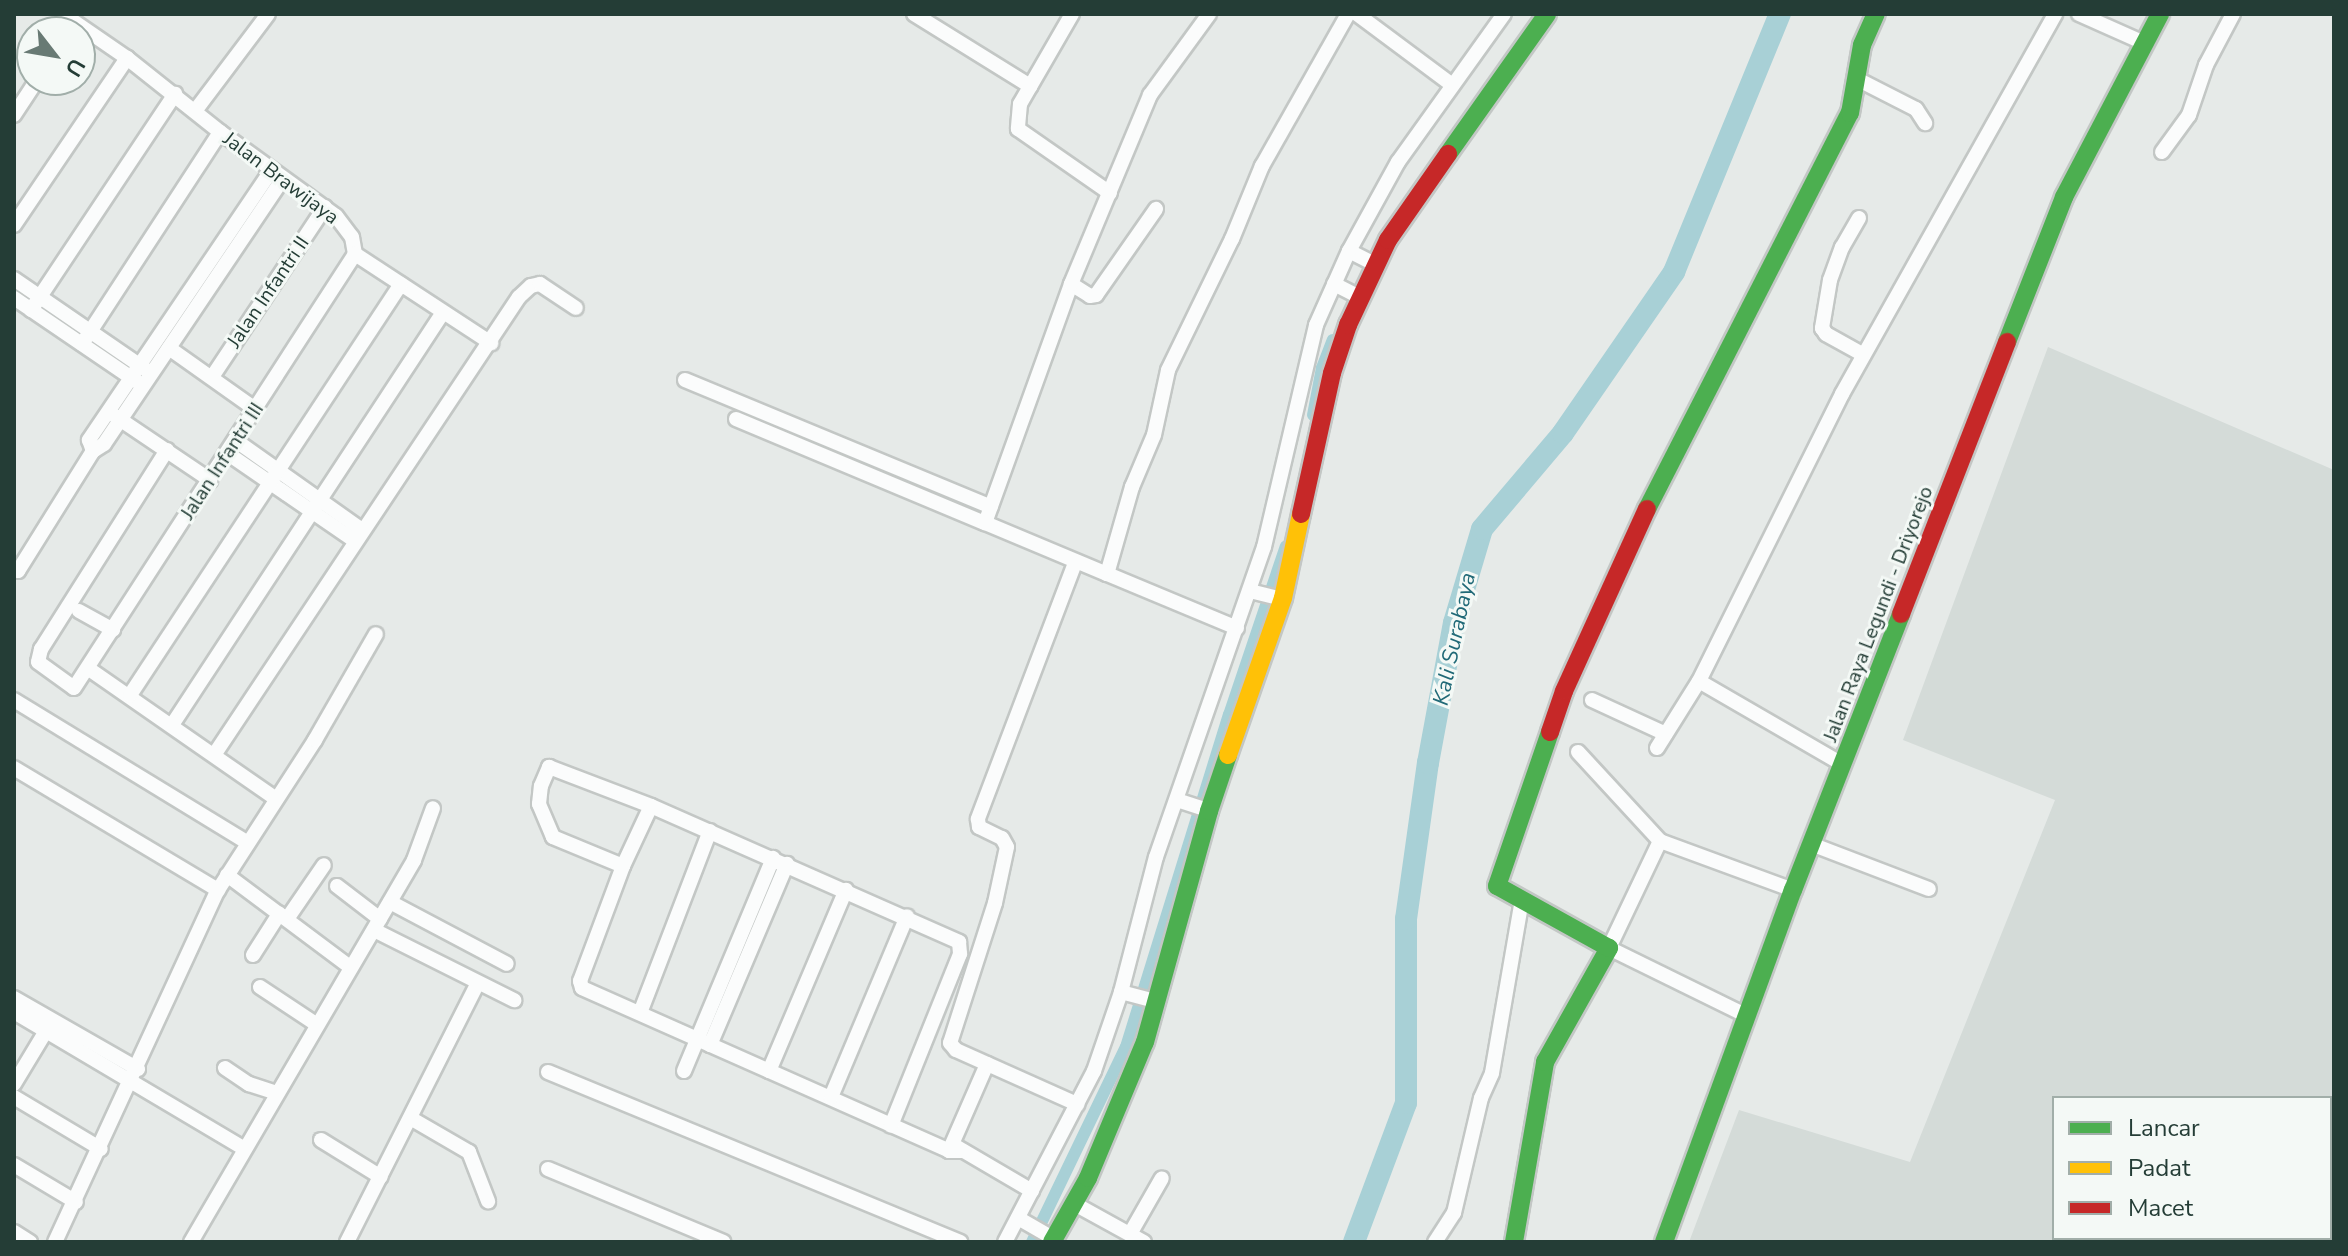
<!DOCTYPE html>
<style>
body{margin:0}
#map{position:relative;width:2348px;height:1256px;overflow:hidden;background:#e6eae8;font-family:"Nunito Sans",sans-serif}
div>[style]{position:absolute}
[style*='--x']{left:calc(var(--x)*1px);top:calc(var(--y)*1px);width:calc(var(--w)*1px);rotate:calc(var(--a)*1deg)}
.built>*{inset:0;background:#d4dbd8}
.canal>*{height:12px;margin:-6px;padding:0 6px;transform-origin:6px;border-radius:6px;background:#a8d0d6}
.river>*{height:22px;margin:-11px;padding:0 11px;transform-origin:11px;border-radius:11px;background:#a8d0d6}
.roads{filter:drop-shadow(2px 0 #c3c7c5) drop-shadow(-2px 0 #c3c7c5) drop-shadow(0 2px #c3c7c5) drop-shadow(0 -2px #c3c7c5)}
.street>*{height:14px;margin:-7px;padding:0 7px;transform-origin:7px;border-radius:7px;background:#fbfcfc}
.fast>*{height:18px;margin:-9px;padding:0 9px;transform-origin:9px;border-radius:9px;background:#4caf50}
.slow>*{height:18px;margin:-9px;padding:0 9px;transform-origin:9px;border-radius:9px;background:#ffc107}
.jam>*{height:18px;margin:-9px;padding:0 9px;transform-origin:9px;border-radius:9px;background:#c62828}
span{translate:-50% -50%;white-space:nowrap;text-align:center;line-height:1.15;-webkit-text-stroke:6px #f4f9f6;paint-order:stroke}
.street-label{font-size:20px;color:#243d36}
.water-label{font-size:22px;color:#206977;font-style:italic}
.frame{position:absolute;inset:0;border:16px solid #243d36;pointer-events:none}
.legend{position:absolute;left:2052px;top:1096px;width:280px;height:144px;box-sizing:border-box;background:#f4f9f6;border:2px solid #a1aea9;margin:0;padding:10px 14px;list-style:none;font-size:24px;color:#243d36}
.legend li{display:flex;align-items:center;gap:16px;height:40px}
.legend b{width:40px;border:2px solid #a1aea9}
.north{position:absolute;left:16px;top:16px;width:80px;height:80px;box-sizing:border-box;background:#f4f9f6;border:2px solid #a1aea9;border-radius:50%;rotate:121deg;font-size:22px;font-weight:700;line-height:32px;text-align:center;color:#243d36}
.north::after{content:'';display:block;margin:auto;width:28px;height:36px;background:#687a74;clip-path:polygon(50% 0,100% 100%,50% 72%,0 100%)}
</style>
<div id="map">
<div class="built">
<i style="clip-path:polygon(evenodd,2048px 347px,2334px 470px,2334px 1242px,1689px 1242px,1739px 1110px,1910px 1162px,2055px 800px,1903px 740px,2048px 347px,2054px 1098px,2330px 1098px,2330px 1238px,2054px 1238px,2054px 1098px)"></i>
</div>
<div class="canal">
<i style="--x:1313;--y:415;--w:48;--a:-79.2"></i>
<i style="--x:1322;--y:368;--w:30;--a:-69"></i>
<i style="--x:1032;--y:1242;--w:216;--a:-64.3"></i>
<i style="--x:1126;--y:1047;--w:348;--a:-72.8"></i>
<i style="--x:1229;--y:715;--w:178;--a:-71.4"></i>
</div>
<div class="river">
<i style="--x:1354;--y:1242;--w:148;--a:-69.5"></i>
<i style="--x:1406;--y:1103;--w:184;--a:-90"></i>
<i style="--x:1406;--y:919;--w:158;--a:-82"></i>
<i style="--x:1428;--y:763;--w:142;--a:-79.5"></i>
<i style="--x:1454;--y:623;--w:98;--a:-73.4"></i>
<i style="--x:1482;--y:529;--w:126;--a:-49.8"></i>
<i style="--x:1563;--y:433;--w:196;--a:-55.4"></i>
<i style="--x:1674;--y:272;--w:279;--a:-67.7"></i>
</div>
<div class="roads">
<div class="street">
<i style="--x:63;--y:14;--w:78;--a:34.5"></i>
<i style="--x:127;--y:58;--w:119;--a:38.5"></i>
<i style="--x:220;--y:132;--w:143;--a:35.9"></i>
<i style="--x:336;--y:216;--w:26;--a:53"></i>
<i style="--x:352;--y:237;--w:17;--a:80"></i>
<i style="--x:355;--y:254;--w:163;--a:33.2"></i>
<i style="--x:914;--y:14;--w:137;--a:31.8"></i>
<i style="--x:1072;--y:14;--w:104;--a:120"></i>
<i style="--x:1020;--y:104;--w:25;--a:95"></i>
<i style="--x:1018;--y:129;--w:112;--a:34.8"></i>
<i style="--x:1357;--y:14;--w:117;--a:36.7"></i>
<i style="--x:2079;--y:14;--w:69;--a:24"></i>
<i style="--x:1857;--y:79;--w:66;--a:27"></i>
<i style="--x:1916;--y:109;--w:17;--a:57"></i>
<i style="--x:195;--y:111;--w:121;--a:-53"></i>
<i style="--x:14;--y:115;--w:42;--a:-56.7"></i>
<i style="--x:2162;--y:152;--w:46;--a:-53.9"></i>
<i style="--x:2189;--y:115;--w:53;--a:-71.2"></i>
<i style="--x:2206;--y:65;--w:58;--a:-62.1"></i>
<i style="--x:271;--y:171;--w:325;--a:124.1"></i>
<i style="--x:89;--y:440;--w:12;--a:70"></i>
<i style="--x:93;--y:451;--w:13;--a:-32"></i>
<i style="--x:104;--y:444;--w:320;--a:-56"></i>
<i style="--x:1859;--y:218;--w:34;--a:120"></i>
<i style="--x:1842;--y:247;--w:35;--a:110"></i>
<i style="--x:1830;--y:280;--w:49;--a:99.5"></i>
<i style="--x:1822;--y:328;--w:7;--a:56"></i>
<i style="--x:1826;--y:334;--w:43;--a:28.9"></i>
<i style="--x:14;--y:225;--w:202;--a:-55.9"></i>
<i style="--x:1349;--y:251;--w:27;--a:27"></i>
<i style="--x:14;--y:279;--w:159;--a:34.5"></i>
<i style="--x:1071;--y:284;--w:22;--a:32"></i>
<i style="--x:1090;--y:296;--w:6;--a:-9"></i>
<i style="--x:1096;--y:295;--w:105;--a:-55.1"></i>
<i style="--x:1334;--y:284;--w:27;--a:27"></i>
<i style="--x:14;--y:298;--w:148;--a:34.2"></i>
<i style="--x:31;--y:310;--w:260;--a:-56.3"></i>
<i style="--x:82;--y:344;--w:253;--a:-56.9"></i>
<i style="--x:169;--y:348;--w:105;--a:35.3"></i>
<i style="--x:212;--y:377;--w:204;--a:-56.4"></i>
<i style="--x:685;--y:380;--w:331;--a:22.5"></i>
<i style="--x:115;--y:416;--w:115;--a:34"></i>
<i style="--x:736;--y:419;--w:270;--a:22.7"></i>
<i style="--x:235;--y:440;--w:156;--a:35.3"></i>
<i style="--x:167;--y:450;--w:236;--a:122.3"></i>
<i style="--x:41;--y:649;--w:13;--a:103"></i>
<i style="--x:38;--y:662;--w:44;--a:35.8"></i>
<i style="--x:74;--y:688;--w:517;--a:-57.08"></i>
<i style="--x:227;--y:453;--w:155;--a:34.5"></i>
<i style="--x:1075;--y:563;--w:274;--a:110.8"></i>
<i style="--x:978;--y:819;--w:8;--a:83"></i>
<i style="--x:979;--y:827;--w:25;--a:26"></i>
<i style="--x:1002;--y:838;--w:10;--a:61"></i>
<i style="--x:1007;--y:847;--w:57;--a:102.1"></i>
<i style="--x:995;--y:903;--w:147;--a:107.8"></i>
<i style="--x:950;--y:1043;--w:9;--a:49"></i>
<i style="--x:956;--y:1050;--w:133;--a:24.1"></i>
<i style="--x:14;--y:568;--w:5;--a:37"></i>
<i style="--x:18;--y:571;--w:142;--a:-58"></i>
<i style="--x:1107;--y:574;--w:132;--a:-157.3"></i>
<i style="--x:985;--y:523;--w:254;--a:-70.2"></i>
<i style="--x:1071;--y:284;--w:205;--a:-67.3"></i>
<i style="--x:1150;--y:95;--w:100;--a:-53.9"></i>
<i style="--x:1250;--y:591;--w:29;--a:14"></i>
<i style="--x:79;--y:611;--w:39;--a:29"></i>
<i style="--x:1237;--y:628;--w:141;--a:-157.4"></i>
<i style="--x:1107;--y:574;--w:91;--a:-74"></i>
<i style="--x:1132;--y:487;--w:56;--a:-67.1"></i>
<i style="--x:1154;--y:435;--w:66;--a:-77.8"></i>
<i style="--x:1168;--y:370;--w:146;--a:-64"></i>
<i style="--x:1232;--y:239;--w:79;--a:-67.7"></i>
<i style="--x:1262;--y:166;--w:175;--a:-60.5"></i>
<i style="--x:89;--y:669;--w:228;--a:34.8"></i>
<i style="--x:130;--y:695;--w:492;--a:-56.6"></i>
<i style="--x:14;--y:700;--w:274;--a:31.4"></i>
<i style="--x:1592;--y:700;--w:81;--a:24.7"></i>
<i style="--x:172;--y:725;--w:493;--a:-56.7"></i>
<i style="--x:1657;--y:748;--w:79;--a:-57.9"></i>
<i style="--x:1578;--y:752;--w:121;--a:47.3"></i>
<i style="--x:1660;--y:841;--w:119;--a:115.5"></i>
<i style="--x:1609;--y:948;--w:154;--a:26.2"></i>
<i style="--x:214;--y:755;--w:550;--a:-56.34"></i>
<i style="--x:519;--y:297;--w:16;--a:-43"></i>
<i style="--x:531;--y:286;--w:9;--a:-13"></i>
<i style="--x:540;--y:284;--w:43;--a:33.7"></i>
<i style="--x:1842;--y:764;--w:165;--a:-149.9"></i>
<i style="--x:1699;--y:681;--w:321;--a:-63.5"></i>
<i style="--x:1842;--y:394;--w:436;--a:-60.7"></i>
<i style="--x:14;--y:768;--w:238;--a:30.9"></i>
<i style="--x:1177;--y:800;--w:32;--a:18"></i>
<i style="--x:651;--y:806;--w:66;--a:115"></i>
<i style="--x:623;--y:866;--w:123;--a:110.5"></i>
<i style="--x:580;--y:981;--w:7;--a:74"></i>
<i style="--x:582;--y:988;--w:402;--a:23.9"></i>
<i style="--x:949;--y:1151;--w:14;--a:0"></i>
<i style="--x:1660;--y:841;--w:142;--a:20.2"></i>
<i style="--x:1811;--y:844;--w:126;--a:20.9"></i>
<i style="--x:623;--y:866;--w:76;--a:-157.5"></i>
<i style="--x:553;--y:837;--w:36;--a:-113"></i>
<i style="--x:539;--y:804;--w:18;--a:-84"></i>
<i style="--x:541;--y:786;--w:21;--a:-67"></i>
<i style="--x:549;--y:767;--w:109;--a:20.9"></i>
<i style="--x:651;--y:806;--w:337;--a:23.8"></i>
<i style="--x:959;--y:942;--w:12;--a:85"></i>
<i style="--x:960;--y:954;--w:185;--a:111.9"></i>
<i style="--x:227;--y:875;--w:154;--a:36.8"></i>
<i style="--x:337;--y:886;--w:54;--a:37.5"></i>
<i style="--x:390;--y:902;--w:132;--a:27.9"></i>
<i style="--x:287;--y:919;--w:65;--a:-55.6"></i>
<i style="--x:374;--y:930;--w:157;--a:26.6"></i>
<i style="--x:253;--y:955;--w:49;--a:-57.6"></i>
<i style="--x:260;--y:987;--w:67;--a:33.5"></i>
<i style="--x:1121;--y:992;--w:34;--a:15"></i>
<i style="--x:14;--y:998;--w:143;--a:29.8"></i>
<i style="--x:14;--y:1012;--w:266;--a:30.7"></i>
<i style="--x:640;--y:1013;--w:195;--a:-69"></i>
<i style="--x:710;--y:1045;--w:197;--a:-67"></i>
<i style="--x:225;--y:1068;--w:29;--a:34"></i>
<i style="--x:249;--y:1084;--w:28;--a:18"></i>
<i style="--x:684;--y:1071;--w:231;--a:-67.3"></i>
<i style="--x:769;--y:1071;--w:197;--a:-67"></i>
<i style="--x:548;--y:1072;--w:446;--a:22.4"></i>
<i style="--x:14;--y:1084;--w:62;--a:-58.9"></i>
<i style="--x:14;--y:1097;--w:101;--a:30.9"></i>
<i style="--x:831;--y:1097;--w:196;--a:-67.2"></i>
<i style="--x:412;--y:1119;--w:66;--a:30.1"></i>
<i style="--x:469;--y:1152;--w:53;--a:68.8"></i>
<i style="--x:321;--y:1140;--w:70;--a:31.7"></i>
<i style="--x:957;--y:1147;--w:87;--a:30.4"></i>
<i style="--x:949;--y:1151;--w:95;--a:-66.4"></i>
<i style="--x:14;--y:1165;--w:72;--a:30.8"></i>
<i style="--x:548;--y:1169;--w:190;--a:22.6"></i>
<i style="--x:1073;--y:1203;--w:81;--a:28.8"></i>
<i style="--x:1018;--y:1218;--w:38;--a:30"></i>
<i style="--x:14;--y:1232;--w:19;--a:32"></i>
<i style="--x:1130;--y:1234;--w:64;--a:-60.3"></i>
<i style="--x:55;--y:1242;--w:388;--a:-65.2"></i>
<i style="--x:218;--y:890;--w:179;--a:-57.1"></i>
<i style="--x:315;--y:740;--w:122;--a:-60.1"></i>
<i style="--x:191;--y:1242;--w:442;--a:-59.7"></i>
<i style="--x:414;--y:860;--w:55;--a:-69.9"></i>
<i style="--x:347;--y:1242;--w:290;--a:-63.2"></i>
<i style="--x:1005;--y:1242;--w:193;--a:-62.5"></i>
<i style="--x:1094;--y:1071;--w:83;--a:-71.1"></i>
<i style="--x:1121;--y:992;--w:139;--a:-75.5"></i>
<i style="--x:1156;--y:857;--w:328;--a:-70.8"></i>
<i style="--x:1264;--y:547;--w:228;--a:-76.8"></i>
<i style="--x:1316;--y:325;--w:81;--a:-66"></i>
<i style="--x:1349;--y:251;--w:102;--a:-61.2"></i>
<i style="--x:1398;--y:162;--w:182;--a:-54.4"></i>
<i style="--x:1435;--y:1242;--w:35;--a:-57"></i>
<i style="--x:1454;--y:1213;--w:118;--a:-76.8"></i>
<i style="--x:1481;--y:1098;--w:27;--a:-66"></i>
<i style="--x:1492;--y:1073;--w:176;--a:-80.2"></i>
</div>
<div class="fast">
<i style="--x:1448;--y:154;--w:171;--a:-54.7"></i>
<i style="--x:2007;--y:342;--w:156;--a:-68.5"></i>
<i style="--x:2064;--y:197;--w:207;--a:-62.3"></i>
<i style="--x:1647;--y:509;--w:445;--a:-62.9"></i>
<i style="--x:1850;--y:113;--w:69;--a:-80"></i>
<i style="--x:1862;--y:45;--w:34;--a:-66"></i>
<i style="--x:1052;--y:1242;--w:73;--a:-60.6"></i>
<i style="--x:1088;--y:1178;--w:147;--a:-67.3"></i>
<i style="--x:1145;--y:1042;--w:240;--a:-74.5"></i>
<i style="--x:1209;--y:811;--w:59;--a:-71.3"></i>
<i style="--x:1514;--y:1242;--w:183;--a:-80.2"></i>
<i style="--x:1545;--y:1062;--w:131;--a:-60.7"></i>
<i style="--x:1609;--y:948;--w:128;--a:-151"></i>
<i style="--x:1497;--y:886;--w:163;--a:-71"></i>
<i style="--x:1664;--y:1242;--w:375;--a:-69.9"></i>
<i style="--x:1793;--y:890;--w:296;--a:-68.6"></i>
</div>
<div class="slow">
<i style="--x:1228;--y:755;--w:166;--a:-70.7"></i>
<i style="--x:1283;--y:598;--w:86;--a:-77.9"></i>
</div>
<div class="jam">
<i style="--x:1301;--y:514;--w:144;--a:-77.6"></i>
<i style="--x:1332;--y:373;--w:51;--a:-71.6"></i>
<i style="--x:1348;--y:325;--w:94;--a:-64.8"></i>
<i style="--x:1388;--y:240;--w:105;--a:-55.1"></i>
<i style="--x:1901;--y:614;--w:292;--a:-68.7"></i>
<i style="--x:1550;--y:732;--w:43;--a:-71.1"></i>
<i style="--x:1564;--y:691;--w:200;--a:-65.5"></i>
</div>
</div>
<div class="street-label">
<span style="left:281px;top:178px;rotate:37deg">Jalan Brawijaya</span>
<span style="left:268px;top:292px;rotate:-56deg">Jalan Infantri II</span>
<span style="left:222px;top:461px;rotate:-57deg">Jalan Infantri III</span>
<span style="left:1878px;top:614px;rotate:-69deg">Jalan Raya Legundi - Driyorejo</span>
</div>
<div class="water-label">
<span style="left:1455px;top:639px;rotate:-78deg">Kali Surabaya</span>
</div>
<div class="frame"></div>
<ul class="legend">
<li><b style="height:10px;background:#4caf50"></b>Lancar</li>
<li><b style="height:10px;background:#ffc107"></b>Padat</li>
<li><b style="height:10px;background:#c62828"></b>Macet</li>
</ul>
<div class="north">U</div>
</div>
